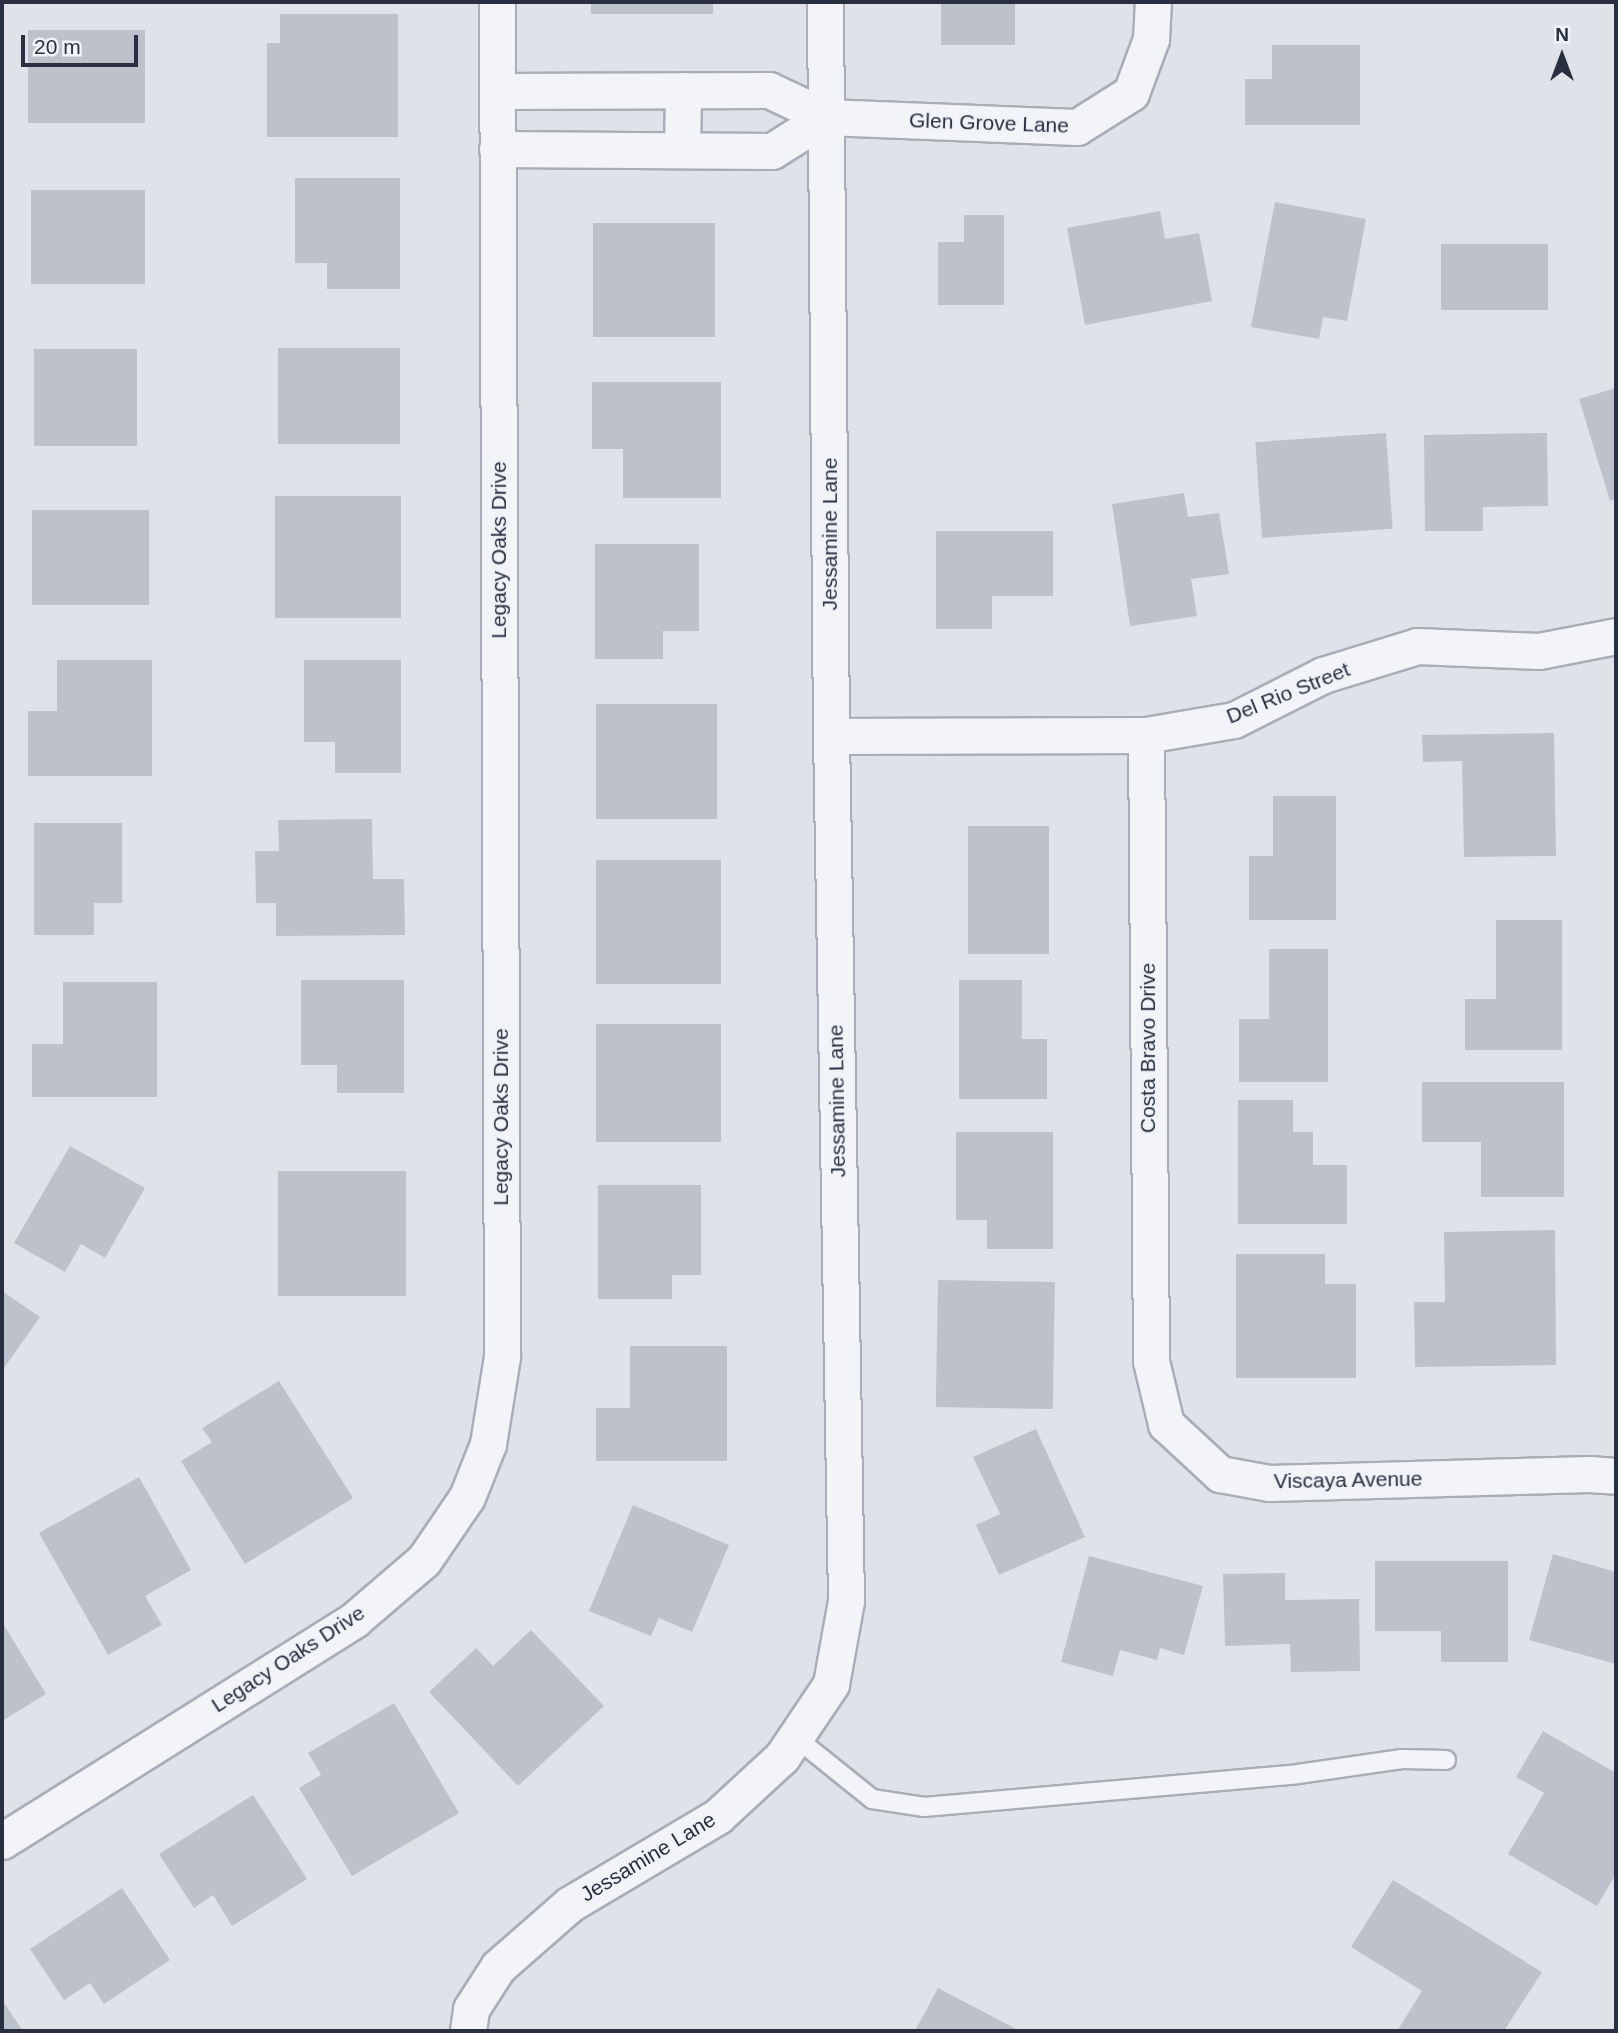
<!DOCTYPE html>
<style>
body{margin:0}
#map{position:relative;width:1618px;height:2033px;overflow:hidden;background:#dfe3e9;font-family:Helvetica,sans-serif}
div>[style]{position:absolute}
[style*='--x']{left:calc(var(--x)*1px);top:calc(var(--y)*1px);width:calc(var(--w)*1px);rotate:calc(var(--a)*1deg)}
.building>*{inset:0;background:#bcc1cc;transform-origin:0 0}
.roads{filter:drop-shadow(2px 0 #a8adb7) drop-shadow(-2px 0 #a8adb7) drop-shadow(0 2px #a8adb7) drop-shadow(0 -2px #a8adb7)}
.lane>*{height:18px;margin:-9px;padding:0 9px;transform-origin:9px;border-radius:9px;background:#f2f4f7}
.street>*{height:35px;margin:-17.5px;padding:0 17.5px;transform-origin:17.5px;border-radius:17.5px;background:#f2f4f7}
span{translate:-50% -50%;white-space:nowrap;text-align:center;line-height:1.15;-webkit-text-stroke:5px #eff2f7;paint-order:stroke}
.street-label{font-size:21px;color:#272f41}
.frame{position:absolute;inset:0;border:4px solid #272f41;pointer-events:none}
.north{position:absolute;left:1527px;top:21px;width:70px;height:70px;-webkit-text-stroke:5px #eff2f7;paint-order:stroke;rotate:0deg;font-size:19px;font-weight:700;line-height:28px;text-align:center;color:#272f41}
.north::after{content:'';display:block;margin:auto;width:24px;height:32px;background:#272f41;clip-path:polygon(50% 0,100% 100%,50% 72%,0 100%)}
.scale{position:absolute;left:21px;top:35px;width:117px;height:32px;box-sizing:border-box;border:4px solid #272f41;border-top:0;padding-left:9px;font-size:21px;line-height:24px;white-space:nowrap;color:#272f41;-webkit-text-stroke:5px #eff2f7;paint-order:stroke}
</style>
<div id="map">
<div class="building">
<i style="left:591px;top:2px;width:122px;height:12px"></i>
<i style="left:941px;top:2px;width:74px;height:43px"></i>
<i style="clip-path:polygon(280px 14px,398px 14px,398px 137px,267px 137px,267px 43px,280px 43px)"></i>
<i style="left:28px;top:30px;width:117px;height:93px"></i>
<i style="clip-path:polygon(1272px 45px,1360px 45px,1360px 125px,1245px 125px,1245px 79px,1272px 79px)"></i>
<i style="clip-path:polygon(295px 178px,400px 178px,400px 289px,327px 289px,327px 263px,295px 263px)"></i>
<i style="left:31px;top:190px;width:114px;height:94px"></i>
<i style="clip-path:polygon(1275px 202px,1366px 219px,1347px 321px,1323px 317px,1319px 339px,1251px 327px)"></i>
<i style="clip-path:polygon(1160px 211px,1165px 239px,1199px 233px,1212px 301px,1085px 325px,1067px 228px)"></i>
<i style="clip-path:polygon(964px 215px,1004px 215px,1004px 305px,938px 305px,938px 242px,964px 242px)"></i>
<i style="left:593px;top:223px;width:122px;height:114px"></i>
<i style="left:1441px;top:244px;width:107px;height:66px"></i>
<i style="left:278px;top:348px;width:122px;height:96px"></i>
<i style="left:34px;top:349px;width:103px;height:97px"></i>
<i style="clip-path:polygon(592px 382px,721px 382px,721px 498px,623px 498px,623px 449px,592px 449px)"></i>
<i style="clip-path:polygon(1616px 388px,1616px 499px,1610px 501px,1579px 399px)"></i>
<i style="left:1386px;top:433px;width:96px;height:131px;rotate:86deg"></i>
<i style="clip-path:polygon(1547px 433px,1548px 506px,1483px 507px,1483px 531px,1425px 531px,1424px 435px)"></i>
<i style="clip-path:polygon(1184px 493px,1188px 517px,1219px 513px,1229px 574px,1191px 579px,1197px 616px,1130px 626px,1112px 504px)"></i>
<i style="left:275px;top:496px;width:126px;height:122px"></i>
<i style="left:32px;top:510px;width:117px;height:95px"></i>
<i style="clip-path:polygon(936px 531px,1053px 531px,1053px 596px,992px 596px,992px 629px,936px 629px)"></i>
<i style="clip-path:polygon(595px 544px,699px 544px,699px 631px,663px 631px,663px 659px,595px 659px)"></i>
<i style="clip-path:polygon(57px 660px,152px 660px,152px 776px,28px 776px,28px 711px,57px 711px)"></i>
<i style="clip-path:polygon(304px 660px,401px 660px,401px 773px,335px 773px,335px 742px,304px 742px)"></i>
<i style="left:596px;top:704px;width:121px;height:115px"></i>
<i style="clip-path:polygon(1554px 733px,1556px 856px,1464px 857px,1462px 761px,1423px 762px,1422px 735px)"></i>
<i style="clip-path:polygon(1273px 796px,1336px 796px,1336px 920px,1249px 920px,1249px 856px,1273px 856px)"></i>
<i style="clip-path:polygon(372px 819px,373px 879px,404px 879px,405px 935px,276px 936px,276px 903px,256px 903px,255px 851px,279px 851px,278px 820px)"></i>
<i style="clip-path:polygon(34px 823px,122px 823px,122px 903px,94px 903px,94px 935px,34px 935px)"></i>
<i style="left:968px;top:826px;width:81px;height:128px"></i>
<i style="left:596px;top:860px;width:125px;height:124px"></i>
<i style="clip-path:polygon(1496px 920px,1562px 920px,1562px 1050px,1465px 1050px,1465px 999px,1496px 999px)"></i>
<i style="clip-path:polygon(1269px 949px,1328px 949px,1328px 1082px,1239px 1082px,1239px 1019px,1269px 1019px)"></i>
<i style="clip-path:polygon(301px 980px,404px 980px,404px 1093px,337px 1093px,337px 1065px,301px 1065px)"></i>
<i style="clip-path:polygon(959px 980px,1022px 980px,1022px 1039px,1047px 1039px,1047px 1099px,959px 1099px)"></i>
<i style="clip-path:polygon(63px 982px,157px 982px,157px 1097px,32px 1097px,32px 1044px,63px 1044px)"></i>
<i style="left:596px;top:1024px;width:125px;height:118px"></i>
<i style="clip-path:polygon(1422px 1082px,1564px 1082px,1564px 1197px,1481px 1197px,1481px 1142px,1422px 1142px)"></i>
<i style="clip-path:polygon(1238px 1100px,1293px 1100px,1293px 1132px,1313px 1132px,1313px 1165px,1347px 1165px,1347px 1224px,1238px 1224px)"></i>
<i style="clip-path:polygon(956px 1132px,1053px 1132px,1053px 1249px,987px 1249px,987px 1220px,956px 1220px)"></i>
<i style="clip-path:polygon(70px 1146px,145px 1188px,105px 1258px,81px 1244px,65px 1272px,14px 1243px)"></i>
<i style="left:278px;top:1171px;width:128px;height:125px"></i>
<i style="clip-path:polygon(598px 1185px,701px 1185px,701px 1275px,672px 1275px,672px 1299px,598px 1299px)"></i>
<i style="clip-path:polygon(1555px 1230px,1556px 1365px,1415px 1367px,1414px 1302px,1445px 1302px,1444px 1232px)"></i>
<i style="clip-path:polygon(1236px 1254px,1325px 1254px,1325px 1284px,1356px 1284px,1356px 1378px,1236px 1378px)"></i>
<i style="left:938px;top:1280px;width:117px;height:127px;rotate:1deg"></i>
<i style="clip-path:polygon(2px 1291px,40px 1317px,2px 1371px)"></i>
<i style="clip-path:polygon(630px 1346px,727px 1346px,727px 1461px,596px 1461px,596px 1408px,630px 1408px)"></i>
<i style="clip-path:polygon(279px 1381px,353px 1498px,245px 1564px,181px 1461px,212px 1442px,202px 1428px)"></i>
<i style="clip-path:polygon(1036px 1429px,1085px 1537px,999px 1575px,976px 1525px,1000px 1514px,973px 1457px)"></i>
<i style="clip-path:polygon(139px 1477px,191px 1570px,145px 1596px,162px 1625px,108px 1655px,39px 1533px)"></i>
<i style="clip-path:polygon(633px 1505px,729px 1545px,692px 1632px,659px 1618px,651px 1636px,589px 1611px)"></i>
<i style="clip-path:polygon(1553px 1554px,1616px 1572px,1616px 1664px,1529px 1640px)"></i>
<i style="clip-path:polygon(1089px 1556px,1203px 1586px,1184px 1655px,1160px 1648px,1157px 1660px,1120px 1650px,1113px 1676px,1061px 1662px)"></i>
<i style="clip-path:polygon(1375px 1561px,1508px 1561px,1508px 1662px,1441px 1662px,1441px 1631px,1375px 1631px)"></i>
<i style="clip-path:polygon(1285px 1573px,1285px 1600px,1359px 1599px,1360px 1671px,1291px 1672px,1290px 1644px,1225px 1646px,1223px 1574px)"></i>
<i style="clip-path:polygon(2px 1622px,46px 1694px,2px 1721px)"></i>
<i style="clip-path:polygon(531px 1630px,604px 1706px,518px 1786px,429px 1692px,476px 1648px,493px 1666px)"></i>
<i style="clip-path:polygon(394px 1703px,459px 1813px,352px 1876px,299px 1788px,321px 1775px,308px 1753px)"></i>
<i style="clip-path:polygon(1543px 1731px,1616px 1773px,1616px 1874px,1597px 1906px,1508px 1854px,1544px 1793px,1516px 1777px)"></i>
<i style="clip-path:polygon(253px 1795px,307px 1879px,232px 1926px,213px 1895px,194px 1908px,159px 1854px)"></i>
<i style="clip-path:polygon(1393px 1880px,1542px 1972px,1504px 2031px,1397px 2031px,1422px 1991px,1351px 1947px)"></i>
<i style="clip-path:polygon(122px 1888px,170px 1960px,104px 2004px,90px 1983px,64px 2000px,30px 1949px)"></i>
<i style="clip-path:polygon(938px 1988px,1020px 2031px,915px 2031px)"></i>
<i style="clip-path:polygon(2px 2000px,23px 2031px,2px 2031px)"></i>
</div>
<div class="roads">
<div class="lane">
<i style="--x:795;--y:1737;--w:99;--a:38.8"></i>
<i style="--x:872;--y:1799;--w:53;--a:8.7"></i>
<i style="--x:924;--y:1807;--w:375;--a:-5"></i>
<i style="--x:1298;--y:1774;--w:105;--a:-8.2"></i>
<i style="--x:1402;--y:1759;--w:44;--a:1.3"></i>
</div>
<div class="street">
<i style="--x:497;--y:91;--w:272;--a:-0.2"></i>
<i style="--x:769;--y:90;--w:63;--a:25.3"></i>
<i style="--x:826;--y:117;--w:251;--a:2.3"></i>
<i style="--x:1077;--y:127;--w:64;--a:-32.2"></i>
<i style="--x:1131;--y:93;--w:58;--a:-69.7"></i>
<i style="--x:1151;--y:39;--w:37;--a:-87"></i>
<i style="--x:497;--y:149;--w:275;--a:0.4"></i>
<i style="--x:772;--y:151;--w:64;--a:-32.2"></i>
<i style="--x:682;--y:150;--w:60;--a:-89"></i>
<i style="--x:1146;--y:735;--w:626;--a:89.54"></i>
<i style="--x:1151;--y:1361;--w:65;--a:76.6"></i>
<i style="--x:1166;--y:1424;--w:74;--a:42.8"></i>
<i style="--x:1220;--y:1474;--w:50;--a:10.4"></i>
<i style="--x:1269;--y:1483;--w:320;--a:-1.6"></i>
<i style="--x:1589;--y:1474;--w:27;--a:4"></i>
<i style="--x:831;--y:736;--w:315;--a:-0.2"></i>
<i style="--x:1146;--y:735;--w:89;--a:-9.7"></i>
<i style="--x:1234;--y:720;--w:100;--a:-26.8"></i>
<i style="--x:1323;--y:675;--w:98;--a:-17.1"></i>
<i style="--x:1417;--y:646;--w:122;--a:2.3"></i>
<i style="--x:1539;--y:651;--w:78;--a:-11"></i>
<i style="--x:2;--y:1841;--w:416;--a:-32.1"></i>
<i style="--x:354;--y:1620;--w:92;--a:-40.6"></i>
<i style="--x:424;--y:1560;--w:76;--a:-55.7"></i>
<i style="--x:467;--y:1497;--w:57;--a:-68.4"></i>
<i style="--x:488;--y:1444;--w:88;--a:-80.9"></i>
<i style="--x:502;--y:1357;--w:1355;--a:-90.21"></i>
<i style="--x:468;--y:2031;--w:22;--a:-82"></i>
<i style="--x:471;--y:2009;--w:50;--a:-57.3"></i>
<i style="--x:498;--y:1967;--w:96;--a:-41.2"></i>
<i style="--x:570;--y:1904;--w:172;--a:-30.7"></i>
<i style="--x:718;--y:1816;--w:87;--a:-42.7"></i>
<i style="--x:782;--y:1757;--w:88;--a:-56.1"></i>
<i style="--x:831;--y:1684;--w:84;--a:-79.8"></i>
<i style="--x:846;--y:1601;--w:865;--a:-90.99"></i>
<i style="--x:831;--y:736;--w:734;--a:-90.47"></i>
</div>
</div>
<div class="street-label">
<span style="left:989px;top:123px;rotate:2deg">Glen Grove Lane</span>
<span style="left:830px;top:534px;rotate:-90deg">Jessamine Lane</span>
<span style="left:499px;top:550px;rotate:-90deg">Legacy Oaks Drive</span>
<span style="left:1288px;top:693px;rotate:-22deg">Del Rio Street</span>
<span style="left:1148px;top:1048px;rotate:-90deg">Costa Bravo Drive</span>
<span style="left:837px;top:1101px;rotate:-91deg">Jessamine Lane</span>
<span style="left:501px;top:1117px;rotate:-90deg">Legacy Oaks Drive</span>
<span style="left:1348px;top:1480px;rotate:-1deg">Viscaya Avenue</span>
<span style="left:288px;top:1659px;rotate:-33deg">Legacy Oaks Drive</span>
<span style="left:648px;top:1857px;rotate:-31deg">Jessamine Lane</span>
</div>
<div class="frame"></div>
<div class="north">N</div>
<div class="scale">20 m</div>
</div>
